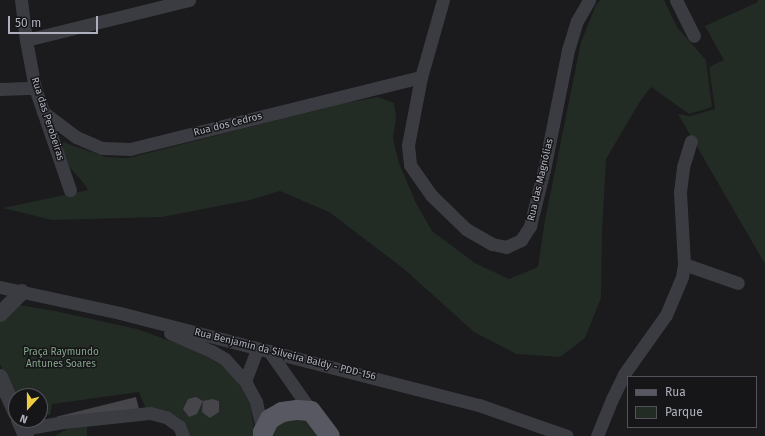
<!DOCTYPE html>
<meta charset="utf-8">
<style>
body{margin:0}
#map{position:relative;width:765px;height:436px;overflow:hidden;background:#1b1a1d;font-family:"Fira Sans",sans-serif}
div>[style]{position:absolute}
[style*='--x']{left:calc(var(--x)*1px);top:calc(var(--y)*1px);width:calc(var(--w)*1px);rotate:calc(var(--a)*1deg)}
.green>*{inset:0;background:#222b24}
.building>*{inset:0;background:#45454a;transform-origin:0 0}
.minor>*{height:13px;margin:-6.5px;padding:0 6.5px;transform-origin:6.5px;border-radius:6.5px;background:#3b3c42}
.tertiary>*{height:16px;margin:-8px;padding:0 8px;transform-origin:8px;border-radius:8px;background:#3b3c42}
.primary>*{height:20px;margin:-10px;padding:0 10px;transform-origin:10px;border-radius:10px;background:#575861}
span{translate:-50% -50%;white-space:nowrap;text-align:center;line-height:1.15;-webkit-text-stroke:3px #161518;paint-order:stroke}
.street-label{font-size:10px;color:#adb0bc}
.park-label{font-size:10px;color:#85a68b}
.legend{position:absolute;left:627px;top:376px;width:130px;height:52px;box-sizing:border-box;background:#161518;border:1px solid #52535a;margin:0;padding:5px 7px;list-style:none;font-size:12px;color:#adb0bc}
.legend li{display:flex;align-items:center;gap:8px;height:20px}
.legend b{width:20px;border:1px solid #52535a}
.north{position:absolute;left:8px;top:388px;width:40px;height:40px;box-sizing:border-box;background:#161518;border:1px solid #52535a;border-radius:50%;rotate:201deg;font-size:11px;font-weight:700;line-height:16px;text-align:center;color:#adb0bc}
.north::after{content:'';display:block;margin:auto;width:14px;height:18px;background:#f0cd40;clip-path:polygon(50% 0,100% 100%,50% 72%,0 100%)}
.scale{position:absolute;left:8px;top:16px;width:90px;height:18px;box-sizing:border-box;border:2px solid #adb0bc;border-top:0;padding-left:5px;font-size:12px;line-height:14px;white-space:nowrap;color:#adb0bc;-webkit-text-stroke:3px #161518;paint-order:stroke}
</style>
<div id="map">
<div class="green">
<i style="clip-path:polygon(601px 0,664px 0,677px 27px,706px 60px,712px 107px,689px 114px,651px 87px,639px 103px,606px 159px,602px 233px,601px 298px,585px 338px,560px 357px,516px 354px,474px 332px,404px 269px,329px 212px,280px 191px,250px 200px,162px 217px,52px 220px,3px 208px,88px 190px,83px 182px,70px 168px,63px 151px,63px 142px,106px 157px,128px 158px,345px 103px,378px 97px,394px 103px,396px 117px,393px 139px,399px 163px,416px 203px,432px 231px,475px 263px,509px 279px,538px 267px,545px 220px,581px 42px,596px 5px)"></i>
<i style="clip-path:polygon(758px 0,765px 0,765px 264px,678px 114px,690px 116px,715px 109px,709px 67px,724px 60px,705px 26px,758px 2px)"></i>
<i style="clip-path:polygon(14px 304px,55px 311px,137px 329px,195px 350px,228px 369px,242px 389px,251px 407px,255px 436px,190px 436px,182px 420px,166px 410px,146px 409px,139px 392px,52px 404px,50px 415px,40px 415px,40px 396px,16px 396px,16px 403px,0 364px,0 315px)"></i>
<i style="clip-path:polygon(299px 416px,310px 424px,319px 436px,269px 436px,277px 421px)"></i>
<i style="clip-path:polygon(87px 426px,87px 436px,54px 436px,67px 429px)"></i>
</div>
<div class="building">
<i style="left:136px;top:397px;width:12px;height:82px;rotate:76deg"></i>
<i style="clip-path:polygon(196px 397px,203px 401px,197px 414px,189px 417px,183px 409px,188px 399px)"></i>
<i style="clip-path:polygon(212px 399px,219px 401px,219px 412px,210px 418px,202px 412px,203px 401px)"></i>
</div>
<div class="minor">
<i style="--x:21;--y:0;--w:40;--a:82.9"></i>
<i style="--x:26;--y:40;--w:49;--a:79.4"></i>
<i style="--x:35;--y:88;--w:108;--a:71.1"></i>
<i style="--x:443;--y:0;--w:80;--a:105.9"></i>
<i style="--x:421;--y:77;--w:69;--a:100.8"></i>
<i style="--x:408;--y:145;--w:20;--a:84"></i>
<i style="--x:410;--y:165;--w:37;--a:55"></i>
<i style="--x:431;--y:195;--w:49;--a:44.2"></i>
<i style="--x:466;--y:229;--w:30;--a:30"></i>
<i style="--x:492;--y:244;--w:14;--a:12"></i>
<i style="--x:506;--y:247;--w:17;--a:-25"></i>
<i style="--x:521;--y:240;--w:17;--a:-57"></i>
<i style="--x:530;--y:226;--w:58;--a:-76"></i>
<i style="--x:544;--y:170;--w:122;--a:-78.7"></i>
<i style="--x:568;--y:50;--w:30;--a:-73"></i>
<i style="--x:577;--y:21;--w:24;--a:-60"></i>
<i style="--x:676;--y:0;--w:40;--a:63.4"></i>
<i style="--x:26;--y:40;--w:168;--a:-13.8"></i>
<i style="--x:0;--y:89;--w:35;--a:-2"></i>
<i style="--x:43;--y:112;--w:41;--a:37.1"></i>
<i style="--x:76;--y:137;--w:28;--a:23"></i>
<i style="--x:102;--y:148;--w:28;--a:2"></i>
<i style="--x:130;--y:149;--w:300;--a:-13.9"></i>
<i style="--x:684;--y:264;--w:57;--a:19.4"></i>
<i style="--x:0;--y:287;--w:123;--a:12.2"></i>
<i style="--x:120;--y:313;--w:371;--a:14.4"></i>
<i style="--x:479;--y:405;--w:93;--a:19.4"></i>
<i style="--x:170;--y:333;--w:45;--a:23.7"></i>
<i style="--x:211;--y:351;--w:16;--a:30"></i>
<i style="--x:225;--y:359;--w:30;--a:48"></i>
<i style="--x:245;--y:381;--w:24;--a:62"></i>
<i style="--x:256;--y:402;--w:31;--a:77"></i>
<i style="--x:269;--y:351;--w:73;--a:55"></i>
<i style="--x:245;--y:381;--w:34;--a:-69"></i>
<i style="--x:23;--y:429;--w:42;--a:-9.7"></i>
<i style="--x:64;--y:422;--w:86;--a:-6"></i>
<i style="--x:150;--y:413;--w:16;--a:14"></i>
<i style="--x:166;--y:417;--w:16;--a:35"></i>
<i style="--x:179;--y:426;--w:11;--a:68"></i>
<i style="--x:597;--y:436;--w:40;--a:-68"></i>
<i style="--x:612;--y:399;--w:28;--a:-64"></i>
<i style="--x:624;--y:374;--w:72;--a:-54.6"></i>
<i style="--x:666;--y:315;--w:41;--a:-67.2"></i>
<i style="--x:682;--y:277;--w:13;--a:-81"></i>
<i style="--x:684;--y:264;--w:72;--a:-93.2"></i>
<i style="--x:680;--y:192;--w:25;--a:-83"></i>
<i style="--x:683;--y:167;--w:27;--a:-73"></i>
</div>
<div class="tertiary">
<i style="--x:0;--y:314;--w:31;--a:-45"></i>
<i style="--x:0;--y:377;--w:39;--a:66"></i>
<i style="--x:19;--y:420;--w:17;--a:66"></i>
</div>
<div class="primary">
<i style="--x:263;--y:436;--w:4;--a:-90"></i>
<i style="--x:263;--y:432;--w:15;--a:-62"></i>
<i style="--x:270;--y:419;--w:14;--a:-30"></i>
<i style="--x:282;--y:412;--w:15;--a:-8"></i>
<i style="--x:297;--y:410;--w:14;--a:4"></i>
<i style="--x:311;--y:411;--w:31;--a:53"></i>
</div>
<div class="street-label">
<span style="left:47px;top:119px;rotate:72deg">Rua das Perobeiras</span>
<span style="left:228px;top:125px;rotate:-14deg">Rua dos Cedros</span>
<span style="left:541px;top:180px;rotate:-77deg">Rua das Magnólias</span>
<span style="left:285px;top:355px;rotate:14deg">Rua Benjamin da Silveira Baldy - PDD-156</span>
</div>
<div class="park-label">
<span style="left:61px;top:358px">Praça Raymundo<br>Antunes Soares</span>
</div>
<ul class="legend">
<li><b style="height:5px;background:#575861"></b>Rua</li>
<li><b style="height:11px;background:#222b24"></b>Parque</li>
</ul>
<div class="north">N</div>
<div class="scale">50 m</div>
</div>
